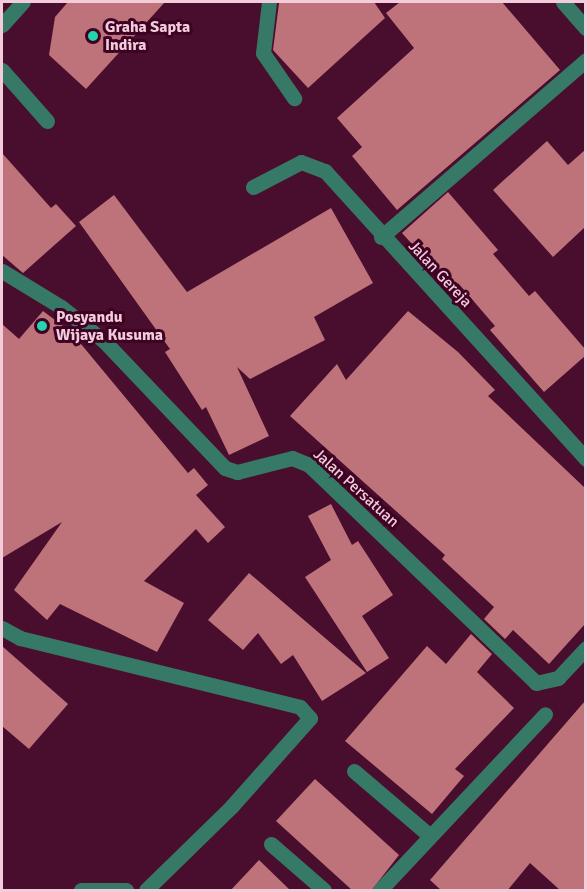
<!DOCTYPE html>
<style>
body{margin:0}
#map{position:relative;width:587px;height:892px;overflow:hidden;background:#490e2d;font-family:Signika,sans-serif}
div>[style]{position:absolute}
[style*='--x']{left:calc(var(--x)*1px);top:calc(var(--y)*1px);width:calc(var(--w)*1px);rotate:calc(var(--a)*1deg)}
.building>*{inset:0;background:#be737b}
.minor>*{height:15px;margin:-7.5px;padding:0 7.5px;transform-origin:7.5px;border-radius:7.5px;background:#367967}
.dots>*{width:16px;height:16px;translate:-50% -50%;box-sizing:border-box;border:3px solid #3e0223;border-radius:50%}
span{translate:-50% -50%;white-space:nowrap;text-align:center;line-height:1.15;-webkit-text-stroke:6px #3e0223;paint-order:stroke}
.poi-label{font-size:16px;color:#f3ccdb;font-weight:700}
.left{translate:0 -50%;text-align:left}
.street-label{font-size:16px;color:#f3ccdb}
.frame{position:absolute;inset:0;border:3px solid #f3ccdb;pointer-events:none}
</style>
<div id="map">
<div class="building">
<i style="clip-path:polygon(68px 2px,165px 2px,86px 89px,49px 55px,55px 17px)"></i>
<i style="clip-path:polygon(400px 2px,502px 2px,560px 70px,397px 210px,352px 156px,362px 147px,337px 118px,414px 48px,386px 13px)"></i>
<i style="clip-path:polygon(279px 3px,374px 2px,385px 18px,308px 88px,273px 50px)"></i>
<i style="clip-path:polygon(547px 141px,568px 165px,585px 150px,585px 227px,553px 257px,493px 190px)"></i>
<i style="clip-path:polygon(2px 153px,51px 208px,56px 204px,76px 226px,23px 273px,2px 255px)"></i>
<i style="clip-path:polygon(448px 192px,498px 250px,493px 254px,529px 296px,535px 291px,585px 349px,585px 356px,544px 392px,490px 330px,495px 326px,458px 283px,452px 288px,402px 233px)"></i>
<i style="clip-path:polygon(114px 195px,187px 292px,331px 208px,373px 283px,314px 317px,325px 340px,250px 379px,237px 367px,269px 436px,229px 455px,206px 407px,202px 410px,165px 352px,170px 349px,79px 222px)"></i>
<i style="clip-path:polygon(43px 311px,71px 332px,188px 473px,194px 468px,208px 485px,196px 495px,225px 527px,208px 543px,196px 529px,144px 581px,184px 603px,157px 652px,60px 604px,47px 620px,14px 590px,62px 522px,2px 558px,2px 324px,19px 339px)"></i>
<i style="clip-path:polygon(408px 311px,458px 352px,495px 390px,488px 396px,585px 488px,585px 624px,549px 664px,513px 630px,505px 639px,484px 619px,494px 607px,442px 559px,445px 555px,290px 416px,337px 364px,346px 380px)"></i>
<i style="clip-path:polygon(331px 504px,352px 545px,358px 541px,393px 595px,362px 616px,389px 658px,367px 672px,305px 577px,331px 560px,308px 516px)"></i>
<i style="clip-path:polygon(249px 573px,366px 673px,322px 701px,293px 655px,281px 664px,258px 633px,243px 650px,208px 620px)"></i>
<i style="clip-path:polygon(471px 634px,492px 654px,477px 672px,514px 708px,455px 769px,464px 776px,432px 814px,345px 741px,427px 646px,446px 664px)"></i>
<i style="clip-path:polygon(2px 646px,68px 704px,29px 749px,2px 726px)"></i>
<i style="clip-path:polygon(585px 701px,585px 891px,561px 891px,530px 863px,507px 891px,442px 891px,430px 880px)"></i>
<i style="clip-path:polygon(315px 779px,399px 855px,371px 891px,353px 891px,276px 821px)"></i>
<i style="clip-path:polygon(259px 860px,291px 891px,230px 891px)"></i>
</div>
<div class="minor">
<i style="--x:269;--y:2;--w:51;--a:96.7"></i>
<i style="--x:263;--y:53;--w:55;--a:55.4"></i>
<i style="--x:563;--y:2;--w:35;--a:49"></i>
<i style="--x:2;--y:25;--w:31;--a:-48"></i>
<i style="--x:2;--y:70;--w:68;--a:48.6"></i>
<i style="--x:253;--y:187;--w:54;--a:-27.5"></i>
<i style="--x:301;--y:162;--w:26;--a:21"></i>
<i style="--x:325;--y:171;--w:389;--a:47.8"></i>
<i style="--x:381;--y:237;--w:271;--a:-40.8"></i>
<i style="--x:2;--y:271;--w:69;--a:31.4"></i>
<i style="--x:61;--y:307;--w:55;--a:38.3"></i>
<i style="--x:104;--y:341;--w:175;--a:46.4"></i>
<i style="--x:225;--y:468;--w:13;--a:18"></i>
<i style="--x:237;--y:472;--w:57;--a:-14.3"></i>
<i style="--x:292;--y:458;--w:18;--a:22"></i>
<i style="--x:309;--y:465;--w:315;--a:43.8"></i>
<i style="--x:536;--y:683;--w:23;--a:-13"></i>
<i style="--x:558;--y:678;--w:41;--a:-47"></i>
<i style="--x:2;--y:628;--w:21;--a:29"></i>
<i style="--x:20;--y:638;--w:288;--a:13.8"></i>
<i style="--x:300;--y:707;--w:15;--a:48"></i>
<i style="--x:310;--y:718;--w:118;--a:131.6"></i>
<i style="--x:232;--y:806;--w:120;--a:135.7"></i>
<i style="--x:354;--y:771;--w:99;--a:40.5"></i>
<i style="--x:271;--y:844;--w:70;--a:41"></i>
<i style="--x:81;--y:890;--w:45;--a:0"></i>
<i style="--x:380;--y:890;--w:241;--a:-46.8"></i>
</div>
<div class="dots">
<i style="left:93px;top:36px;background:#22d5af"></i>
<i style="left:42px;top:326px;background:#22d5af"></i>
</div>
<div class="poi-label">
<span class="left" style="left:105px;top:36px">Graha Sapta<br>Indira</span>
<span class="left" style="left:56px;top:326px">Posyandu<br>Wijaya Kusuma</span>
</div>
<div class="street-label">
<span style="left:440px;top:274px;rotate:47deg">Jalan Gereja</span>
<span style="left:356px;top:488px;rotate:42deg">Jalan Persatuan</span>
</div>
<div class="frame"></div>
</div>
